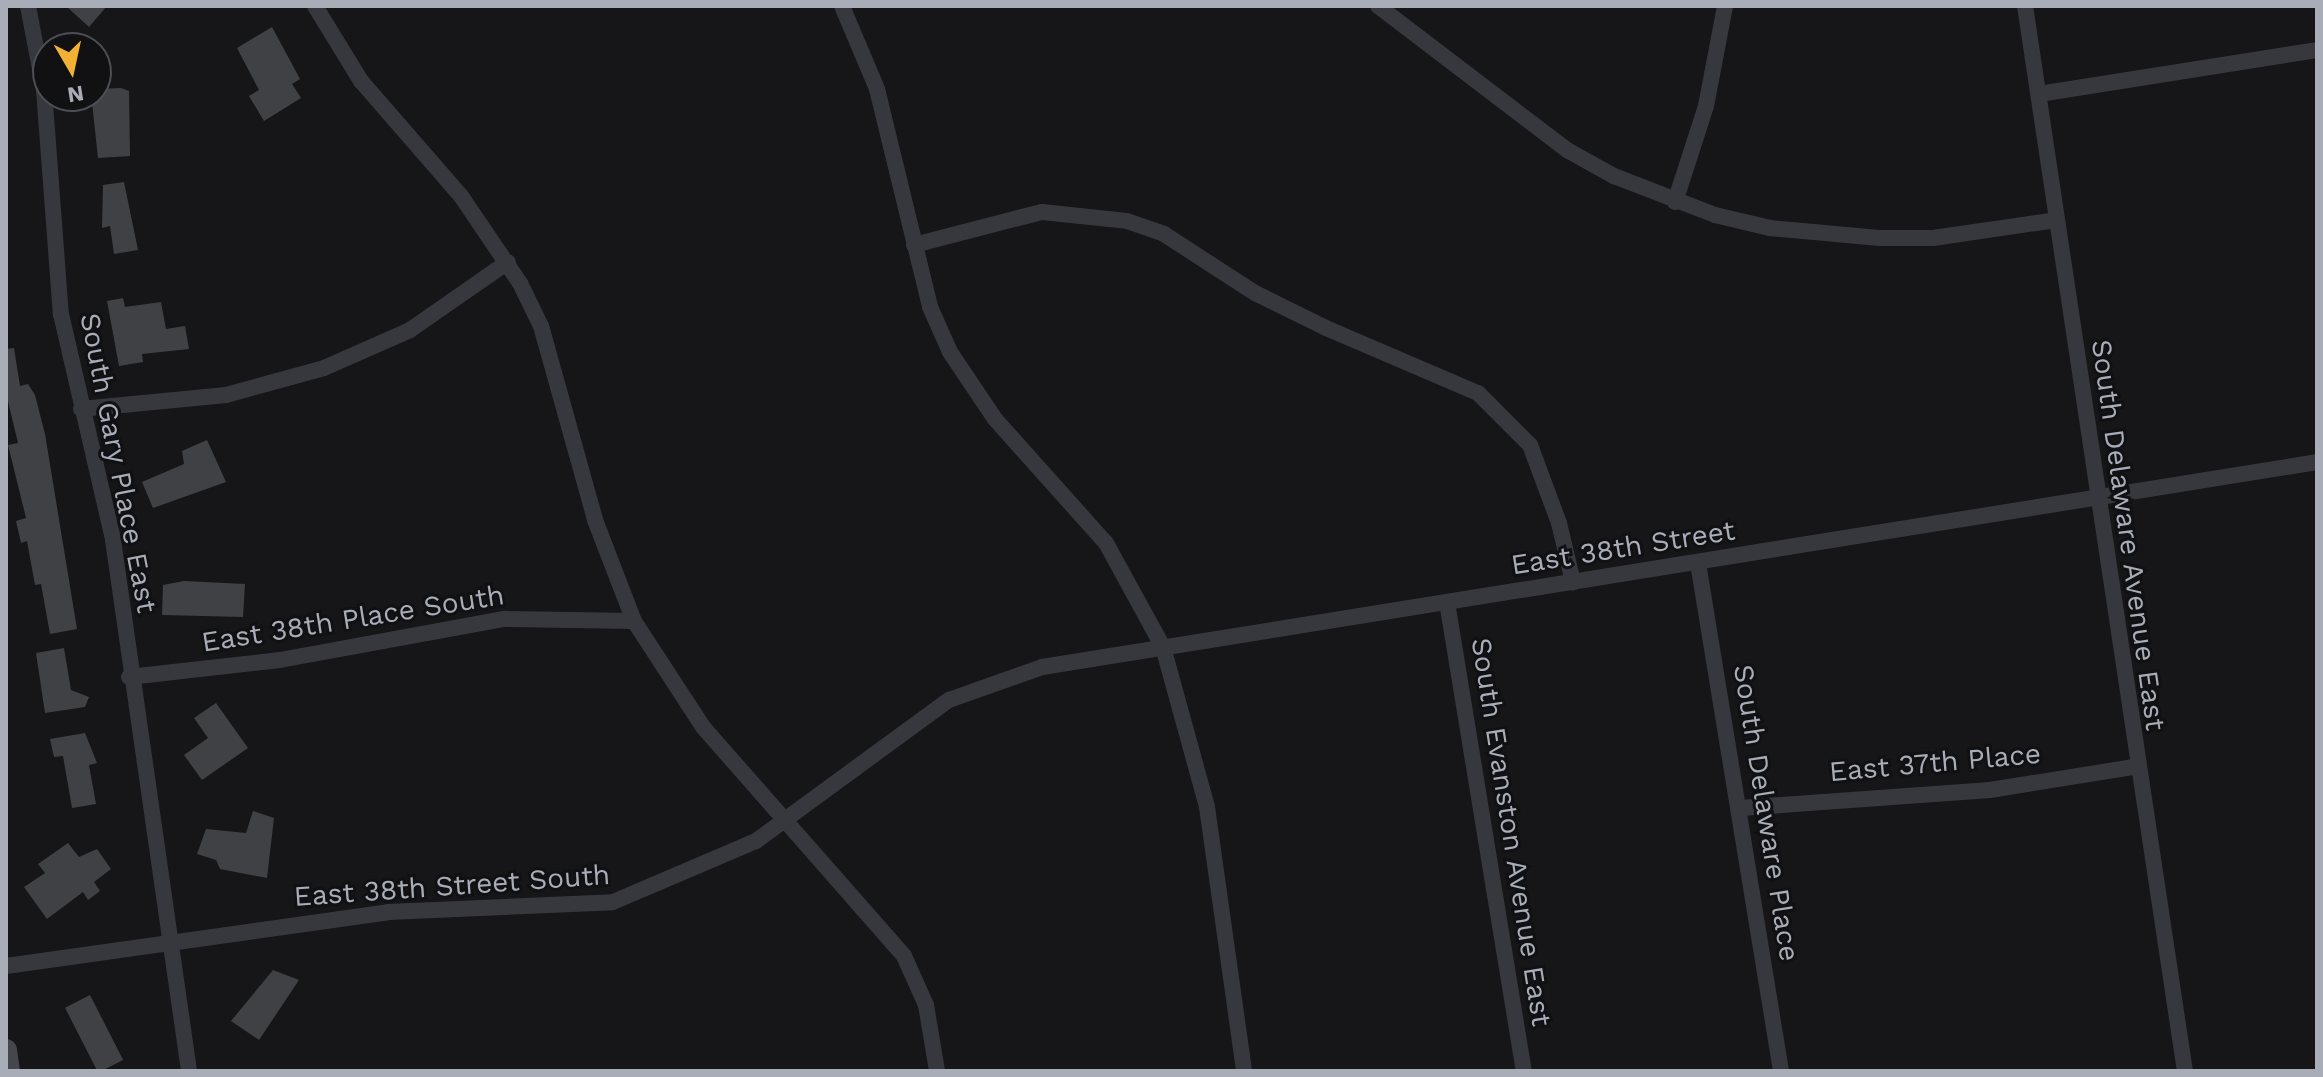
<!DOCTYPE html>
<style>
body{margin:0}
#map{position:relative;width:2323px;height:1077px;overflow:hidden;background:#161618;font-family:"Work Sans",sans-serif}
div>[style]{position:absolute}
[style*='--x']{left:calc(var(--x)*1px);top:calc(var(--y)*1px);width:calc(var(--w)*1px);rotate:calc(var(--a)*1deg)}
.building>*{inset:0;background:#404145;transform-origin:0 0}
.street>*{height:16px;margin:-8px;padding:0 8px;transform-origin:8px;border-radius:8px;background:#37383d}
.secondary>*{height:22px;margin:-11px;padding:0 11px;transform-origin:11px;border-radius:11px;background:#45474d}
span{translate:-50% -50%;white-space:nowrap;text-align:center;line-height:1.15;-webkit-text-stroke:6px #111113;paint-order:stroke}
.street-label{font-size:28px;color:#a8adb8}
.frame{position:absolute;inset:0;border:8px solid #a8adb8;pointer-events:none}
.north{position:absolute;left:32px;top:32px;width:80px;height:80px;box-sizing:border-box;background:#111113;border:2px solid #4d4f55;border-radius:50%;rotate:171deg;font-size:22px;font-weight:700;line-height:32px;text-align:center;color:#a8adb8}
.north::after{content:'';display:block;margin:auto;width:28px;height:36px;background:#f2b134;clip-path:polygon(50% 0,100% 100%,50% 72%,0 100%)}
</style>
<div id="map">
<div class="building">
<i style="clip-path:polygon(66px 6px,107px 6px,89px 27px)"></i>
<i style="clip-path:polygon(272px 27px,300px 79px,292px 84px,301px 98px,264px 121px,249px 96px,259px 90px,237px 48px)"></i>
<i style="clip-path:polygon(121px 88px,129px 91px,130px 156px,98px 158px,92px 102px,96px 89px)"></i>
<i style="clip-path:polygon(124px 182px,138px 250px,114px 254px,110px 226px,102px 228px,103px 185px)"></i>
<i style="clip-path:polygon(123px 298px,125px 307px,161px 302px,166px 329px,185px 326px,189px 349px,142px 354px,143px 362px,119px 366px,107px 301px)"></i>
<i style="clip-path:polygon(14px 348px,20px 386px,28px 384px,35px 395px,45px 434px,77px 629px,50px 634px,41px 584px,35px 585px,27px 541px,21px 543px,16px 521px,26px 518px,8px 445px,18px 443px,6px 393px,6px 349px)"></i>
<i style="clip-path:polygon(207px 440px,226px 482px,153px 508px,142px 482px,184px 464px,182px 451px)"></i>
<i style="clip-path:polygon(184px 581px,245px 584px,243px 617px,162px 615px,163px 585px)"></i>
<i style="clip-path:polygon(64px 648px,71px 690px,89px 697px,85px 707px,45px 713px,36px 653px)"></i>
<i style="clip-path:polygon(216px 703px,248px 748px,202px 780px,184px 755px,208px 738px,194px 718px)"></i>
<i style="clip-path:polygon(85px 733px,97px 763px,89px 765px,96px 804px,72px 808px,63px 756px,54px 757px,50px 739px)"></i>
<i style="clip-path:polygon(253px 811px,274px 818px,267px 878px,220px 869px,216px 860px,197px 854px,206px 829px,246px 833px)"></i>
<i style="clip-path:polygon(68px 843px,79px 857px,97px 849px,111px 869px,94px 882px,100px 891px,88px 900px,83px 892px,47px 919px,24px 887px,45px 873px,38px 864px)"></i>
<i style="clip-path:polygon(273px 970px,299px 980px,259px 1040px,231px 1021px)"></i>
<i style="left:90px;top:995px;width:73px;height:28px;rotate:63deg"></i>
</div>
<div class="street">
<i style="--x:28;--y:6;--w:86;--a:79.2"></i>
<i style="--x:44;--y:90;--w:225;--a:85.7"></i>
<i style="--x:61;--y:314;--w:232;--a:77"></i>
<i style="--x:113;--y:540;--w:536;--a:81.85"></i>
<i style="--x:315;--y:6;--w:88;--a:58.5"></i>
<i style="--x:361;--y:81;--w:152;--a:49"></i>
<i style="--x:461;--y:196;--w:105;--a:55.9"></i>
<i style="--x:520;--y:283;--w:48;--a:64"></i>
<i style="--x:541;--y:326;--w:201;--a:74.4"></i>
<i style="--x:595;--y:520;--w:108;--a:68.9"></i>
<i style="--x:634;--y:621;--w:126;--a:56.9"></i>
<i style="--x:703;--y:727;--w:305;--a:48.7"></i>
<i style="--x:904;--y:956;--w:54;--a:65.8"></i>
<i style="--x:926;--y:1005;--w:67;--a:80.5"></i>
<i style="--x:842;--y:6;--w:90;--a:67.1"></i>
<i style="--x:877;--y:89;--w:224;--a:76.3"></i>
<i style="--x:930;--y:307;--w:49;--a:66"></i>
<i style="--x:950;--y:352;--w:81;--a:56.1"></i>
<i style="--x:995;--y:419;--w:166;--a:48.2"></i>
<i style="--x:1106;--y:543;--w:119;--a:61.3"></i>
<i style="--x:1163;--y:647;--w:166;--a:74.6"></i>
<i style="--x:1207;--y:807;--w:267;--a:82"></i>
<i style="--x:1378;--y:6;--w:238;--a:37.3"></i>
<i style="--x:1567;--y:150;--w:54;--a:29"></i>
<i style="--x:1614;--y:176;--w:108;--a:21.1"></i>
<i style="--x:1715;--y:215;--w:57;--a:13.3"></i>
<i style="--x:1770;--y:228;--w:110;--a:5.2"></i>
<i style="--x:1880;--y:238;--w:53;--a:0"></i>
<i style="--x:1933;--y:238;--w:124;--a:-8.3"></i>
<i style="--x:2025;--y:6;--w:1077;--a:81.46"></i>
<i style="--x:2039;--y:94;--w:281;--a:-9"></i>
<i style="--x:1675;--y:202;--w:101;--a:-72.1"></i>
<i style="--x:1706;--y:106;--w:102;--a:-79.2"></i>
<i style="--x:914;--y:245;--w:132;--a:-14.5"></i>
<i style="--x:1042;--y:212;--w:85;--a:6"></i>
<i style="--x:1127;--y:221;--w:39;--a:19"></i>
<i style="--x:1164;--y:234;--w:108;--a:33"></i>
<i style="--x:1255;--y:293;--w:79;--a:26.2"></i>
<i style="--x:1326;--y:328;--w:165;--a:23.2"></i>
<i style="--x:1478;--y:393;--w:74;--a:45"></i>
<i style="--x:1530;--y:445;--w:83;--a:69.6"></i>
<i style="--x:1559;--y:523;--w:61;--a:76.7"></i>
<i style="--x:81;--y:409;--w:146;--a:-5.5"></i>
<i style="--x:226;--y:395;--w:102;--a:-15.4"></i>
<i style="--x:324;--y:368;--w:94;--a:-23.8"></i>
<i style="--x:410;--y:330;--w:119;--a:-34.8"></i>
<i style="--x:1698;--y:563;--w:515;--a:80.72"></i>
<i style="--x:1447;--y:602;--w:475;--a:80.7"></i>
<i style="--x:129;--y:677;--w:152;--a:-6.4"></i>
<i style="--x:280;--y:660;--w:228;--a:-10.4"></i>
<i style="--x:504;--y:619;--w:130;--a:0.9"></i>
<i style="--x:1740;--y:808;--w:251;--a:-4.1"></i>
<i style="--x:1990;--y:790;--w:146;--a:-9.1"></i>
<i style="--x:6;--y:966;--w:386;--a:-8"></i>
<i style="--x:388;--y:912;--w:225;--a:-2.5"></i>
<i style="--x:613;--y:902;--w:155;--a:-23.1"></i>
<i style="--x:756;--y:841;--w:239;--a:-36.2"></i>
<i style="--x:949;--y:700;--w:99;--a:-19.5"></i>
<i style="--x:1042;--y:667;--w:1291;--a:-9.13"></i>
</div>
<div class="secondary">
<i style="--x:6;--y:1050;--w:21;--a:82"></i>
</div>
<div class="street-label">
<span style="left:118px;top:463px;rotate:79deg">South Gary Place East</span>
<span style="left:2128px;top:535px;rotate:82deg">South Delaware Avenue East</span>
<span style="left:1623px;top:548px;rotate:-9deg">East 38th Street</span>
<span style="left:353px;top:619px;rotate:-9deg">East 38th Place South</span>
<span style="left:1935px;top:763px;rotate:-5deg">East 37th Place</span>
<span style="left:1766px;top:813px;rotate:81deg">South Delaware Place</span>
<span style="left:1511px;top:832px;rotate:81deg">South Evanston Avenue East</span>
<span style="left:452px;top:886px;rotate:-4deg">East 38th Street South</span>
</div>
<div class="frame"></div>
<div class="north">N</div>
</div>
